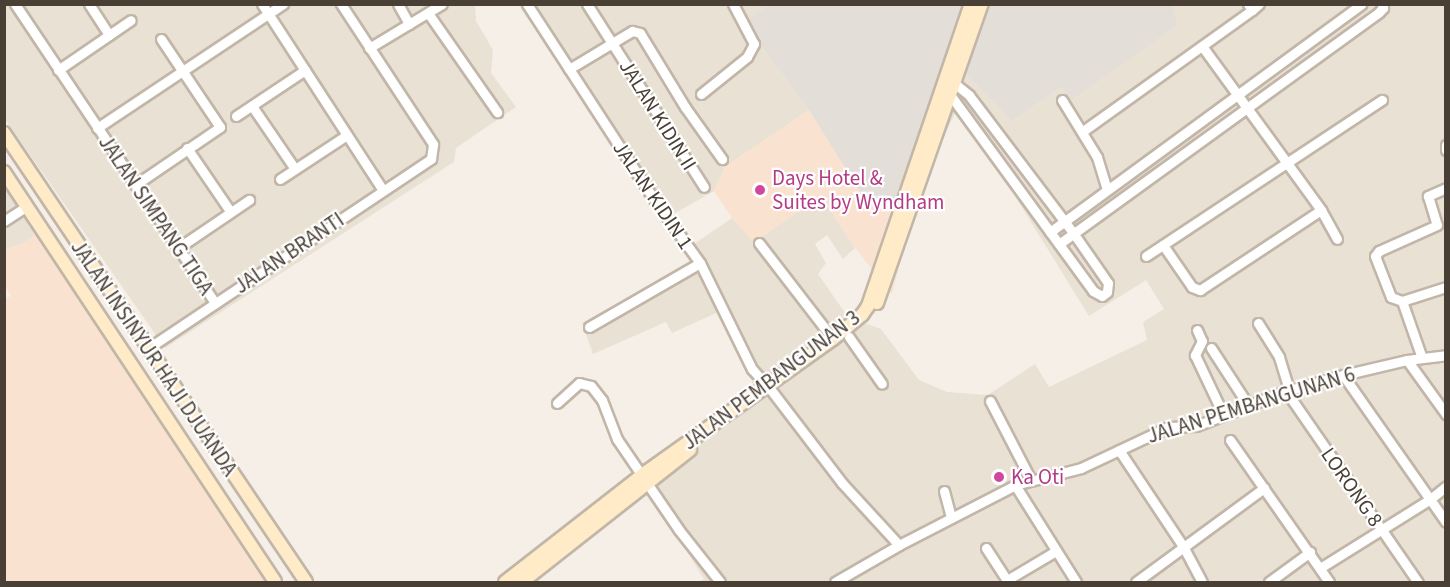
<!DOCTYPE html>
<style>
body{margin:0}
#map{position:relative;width:1450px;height:587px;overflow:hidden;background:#f5efe7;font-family:"Source Sans 3",sans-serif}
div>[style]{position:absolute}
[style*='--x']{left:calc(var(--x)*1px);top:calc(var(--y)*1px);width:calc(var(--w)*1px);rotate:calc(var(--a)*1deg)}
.residential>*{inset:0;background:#e9e1d4}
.commercial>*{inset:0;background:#f9e3d0}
.industrial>*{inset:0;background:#e4ded8}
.roads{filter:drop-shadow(2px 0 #c1b6a8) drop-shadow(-2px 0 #c1b6a8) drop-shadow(0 2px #c1b6a8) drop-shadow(0 -2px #c1b6a8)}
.street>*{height:9px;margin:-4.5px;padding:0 4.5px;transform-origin:4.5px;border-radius:4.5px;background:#fff}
.secondary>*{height:12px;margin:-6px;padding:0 6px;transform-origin:6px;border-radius:6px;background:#ffebc7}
.dots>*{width:16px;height:16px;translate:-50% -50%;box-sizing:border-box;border:3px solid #fff;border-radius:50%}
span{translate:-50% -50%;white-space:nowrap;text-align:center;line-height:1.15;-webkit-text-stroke:4.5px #fff;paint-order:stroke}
.street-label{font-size:21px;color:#493f35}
.hotel-label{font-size:21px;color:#b23c85}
.left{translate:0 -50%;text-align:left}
.frame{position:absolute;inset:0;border:6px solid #493f35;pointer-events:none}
</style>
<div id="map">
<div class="residential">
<i style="clip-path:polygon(4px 5px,475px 5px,476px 21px,493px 50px,491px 73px,516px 107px,456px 148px,454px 162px,165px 348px,5px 119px)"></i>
<i style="clip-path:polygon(523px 5px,771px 5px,745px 21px,752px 34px,809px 110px,725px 167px,714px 191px,663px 220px)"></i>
<i style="clip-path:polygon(1172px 5px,1445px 5px,1445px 582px,700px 582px,704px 579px,639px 474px,753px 384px,723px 310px,672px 333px,666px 322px,593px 354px,582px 323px,646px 288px,695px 267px,684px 251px,732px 218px,754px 242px,821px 196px,855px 248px,843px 259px,827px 235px,815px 244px,826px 263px,818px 274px,848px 317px,881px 329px,919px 380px,947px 392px,988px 395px,1035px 364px,1049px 387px,1147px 340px,1143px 322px,1164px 309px,1146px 280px,1089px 316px,979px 138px,955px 113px,967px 75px,1012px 121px,1062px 87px,1071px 99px,1178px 25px)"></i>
<i style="clip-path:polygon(4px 173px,42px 229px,25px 242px,5px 250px)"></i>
</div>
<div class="commercial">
<i style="clip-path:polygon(809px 110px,869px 205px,919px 190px,892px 294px,855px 248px,821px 196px,754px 242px,732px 218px,714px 191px,725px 167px)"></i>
<i style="clip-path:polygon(42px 229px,275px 582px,5px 582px,4px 299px,11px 296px,5px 286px,5px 250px,25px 242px)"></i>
</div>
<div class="industrial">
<i style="clip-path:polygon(771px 4px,1172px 4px,1178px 25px,1071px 100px,1062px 87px,1012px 121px,967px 75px,955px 113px,919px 190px,869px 206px,809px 110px,752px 34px,745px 21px)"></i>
</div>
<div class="roads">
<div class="street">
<i style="--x:15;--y:4;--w:360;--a:56.2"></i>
<i style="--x:89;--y:4;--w:37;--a:57"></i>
<i style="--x:262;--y:4;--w:222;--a:57"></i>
<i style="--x:398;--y:4;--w:23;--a:61"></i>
<i style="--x:527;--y:4;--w:228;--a:57"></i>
<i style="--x:651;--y:195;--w:84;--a:54.2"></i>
<i style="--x:700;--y:263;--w:118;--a:63.9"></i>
<i style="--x:752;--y:369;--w:28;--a:48"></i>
<i style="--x:771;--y:390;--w:117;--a:52.6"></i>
<i style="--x:842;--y:483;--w:84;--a:47.4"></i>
<i style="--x:587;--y:4;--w:217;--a:57.4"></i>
<i style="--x:1248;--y:4;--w:7;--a:56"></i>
<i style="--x:1252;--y:10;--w:9;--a:-41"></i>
<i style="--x:428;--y:13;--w:121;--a:55.1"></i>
<i style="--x:1202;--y:46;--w:203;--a:54"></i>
<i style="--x:1321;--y:210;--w:33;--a:61"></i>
<i style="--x:369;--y:48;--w:85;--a:-31.1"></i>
<i style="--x:569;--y:69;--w:74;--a:-31.1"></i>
<i style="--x:632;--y:31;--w:8;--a:14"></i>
<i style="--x:640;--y:33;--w:87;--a:58.7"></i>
<i style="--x:685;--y:107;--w:64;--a:54.6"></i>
<i style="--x:58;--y:70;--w:88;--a:-34.4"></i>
<i style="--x:701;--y:94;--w:59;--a:-38.8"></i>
<i style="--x:747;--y:57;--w:15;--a:-62"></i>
<i style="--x:754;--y:44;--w:45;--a:-117.7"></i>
<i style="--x:946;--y:94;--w:5;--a:22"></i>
<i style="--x:951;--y:96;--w:241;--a:53.9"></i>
<i style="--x:1093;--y:291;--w:10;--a:29"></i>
<i style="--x:1102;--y:296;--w:6;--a:-39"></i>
<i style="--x:1107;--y:292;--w:9;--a:-84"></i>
<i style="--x:1108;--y:283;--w:60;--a:-124.8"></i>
<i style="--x:1074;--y:234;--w:174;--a:-127.1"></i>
<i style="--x:969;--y:95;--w:26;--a:-141"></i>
<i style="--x:1062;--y:100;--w:67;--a:58.4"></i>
<i style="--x:1097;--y:157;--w:34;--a:73"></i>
<i style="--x:252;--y:106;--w:76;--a:55.7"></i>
<i style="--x:236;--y:116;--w:83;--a:-33.7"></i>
<i style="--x:97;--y:128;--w:224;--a:-33.7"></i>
<i style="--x:1083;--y:131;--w:208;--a:-35.6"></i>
<i style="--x:1446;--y:145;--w:5;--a:90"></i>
<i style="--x:187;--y:148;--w:76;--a:55.7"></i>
<i style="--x:280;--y:179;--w:80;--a:-33.3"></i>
<i style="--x:135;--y:185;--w:103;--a:-34.3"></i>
<i style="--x:220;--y:127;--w:106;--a:-123.8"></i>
<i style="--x:1446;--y:188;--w:20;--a:156"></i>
<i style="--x:1428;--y:196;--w:30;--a:73"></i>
<i style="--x:1437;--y:225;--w:64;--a:155.9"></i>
<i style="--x:1379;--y:251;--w:6;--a:129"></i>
<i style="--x:1375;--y:256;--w:44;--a:68.7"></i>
<i style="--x:1391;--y:297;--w:12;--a:20"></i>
<i style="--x:1402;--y:301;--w:46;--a:-17.7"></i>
<i style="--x:4;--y:221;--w:27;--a:-33"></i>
<i style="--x:1050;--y:232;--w:386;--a:-36.2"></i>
<i style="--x:759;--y:243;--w:121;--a:52.4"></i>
<i style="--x:1059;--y:244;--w:395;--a:-35.9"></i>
<i style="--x:1379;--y:12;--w:6;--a:-45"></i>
<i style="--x:1383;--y:8;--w:4;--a:-104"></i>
<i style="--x:1163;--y:245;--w:51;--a:55.4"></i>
<i style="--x:1192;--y:287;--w:9;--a:21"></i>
<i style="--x:1200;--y:290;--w:145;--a:-33.5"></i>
<i style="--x:178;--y:248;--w:86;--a:-34.1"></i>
<i style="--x:1146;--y:256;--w:283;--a:-33.5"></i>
<i style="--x:1402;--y:301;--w:60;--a:70.7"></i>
<i style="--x:1258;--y:323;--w:40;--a:58"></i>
<i style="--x:1279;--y:357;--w:34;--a:73"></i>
<i style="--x:589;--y:327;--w:128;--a:-30"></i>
<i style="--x:1197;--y:330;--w:12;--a:66"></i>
<i style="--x:1202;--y:341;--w:16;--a:117"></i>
<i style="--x:1195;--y:355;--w:65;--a:64.6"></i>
<i style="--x:849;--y:337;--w:57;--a:54.9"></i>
<i style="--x:1211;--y:348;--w:68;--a:57"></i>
<i style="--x:147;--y:349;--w:342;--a:-33.8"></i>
<i style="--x:431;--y:159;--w:15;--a:-82"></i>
<i style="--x:433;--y:144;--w:168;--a:-123.3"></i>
<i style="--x:1407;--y:360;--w:67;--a:54.2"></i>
<i style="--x:1343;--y:375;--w:179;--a:55"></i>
<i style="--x:1286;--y:391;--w:232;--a:55.4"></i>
<i style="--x:990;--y:401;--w:89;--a:62.6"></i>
<i style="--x:557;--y:403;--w:30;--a:-42"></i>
<i style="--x:579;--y:383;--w:12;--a:14"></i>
<i style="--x:591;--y:386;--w:18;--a:52"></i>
<i style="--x:602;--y:400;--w:42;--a:69"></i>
<i style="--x:617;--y:439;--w:110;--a:55.7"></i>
<i style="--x:679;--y:530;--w:66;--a:51.7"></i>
<i style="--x:1230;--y:440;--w:173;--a:55.1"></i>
<i style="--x:1119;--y:450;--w:118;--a:56.4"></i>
<i style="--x:1184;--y:548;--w:38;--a:62"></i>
<i style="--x:1015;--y:485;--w:115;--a:57.8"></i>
<i style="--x:944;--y:491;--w:28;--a:75"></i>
<i style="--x:986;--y:548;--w:38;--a:57"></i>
<i style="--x:1007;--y:580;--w:57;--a:-30.6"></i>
<i style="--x:1320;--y:568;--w:128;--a:-32"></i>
<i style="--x:1429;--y:500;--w:22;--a:-39"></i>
<i style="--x:835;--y:582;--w:74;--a:-30"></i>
<i style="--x:899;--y:545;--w:131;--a:-27.3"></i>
<i style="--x:1015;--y:485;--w:68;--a:-14.4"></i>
<i style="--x:1081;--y:468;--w:96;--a:-25.2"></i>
<i style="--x:1168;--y:427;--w:28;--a:-2"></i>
<i style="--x:1196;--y:426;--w:97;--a:-21.3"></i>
<i style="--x:1286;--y:391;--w:59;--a:-15.7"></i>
<i style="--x:1343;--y:375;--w:66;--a:-13.2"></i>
<i style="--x:1407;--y:360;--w:39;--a:-7"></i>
<i style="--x:1136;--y:582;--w:159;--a:-36.3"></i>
<i style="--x:1269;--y:582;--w:51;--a:-36.2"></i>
</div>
<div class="secondary">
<i style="--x:4;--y:133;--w:541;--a:56.07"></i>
<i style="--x:4;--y:172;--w:491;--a:56.5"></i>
<i style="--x:877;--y:303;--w:317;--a:-70.7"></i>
<i style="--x:505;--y:582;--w:174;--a:-38"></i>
<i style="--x:642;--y:475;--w:234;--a:-35.5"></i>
<i style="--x:833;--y:339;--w:38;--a:-40"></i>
<i style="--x:862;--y:315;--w:11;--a:-56"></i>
<i style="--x:868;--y:306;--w:319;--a:-71.2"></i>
<i style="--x:522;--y:582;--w:214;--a:-38.2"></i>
</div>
</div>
<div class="dots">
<i style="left:760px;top:190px;background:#d1479c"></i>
<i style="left:999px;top:477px;background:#d1479c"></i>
</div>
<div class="street-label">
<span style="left:658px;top:115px;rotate:58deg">JALAN KIDIN II</span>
<span style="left:653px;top:195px;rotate:56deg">JALAN KIDIN 1</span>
<span style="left:156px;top:215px;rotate:56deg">JALAN SIMPANG TIGA</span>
<span style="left:289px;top:253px;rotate:-34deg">JALAN BRANTI</span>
<span style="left:154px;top:358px;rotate:56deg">JALAN INSINYUR HAJI DJUANDA</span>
<span style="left:771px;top:380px;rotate:-37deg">JALAN PEMBANGUNAN 3</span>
<span style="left:1251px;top:405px;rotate:-17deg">JALAN PEMBANGUNAN 6</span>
<span style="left:1352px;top:487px;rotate:55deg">LORONG 8</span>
</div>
<div class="hotel-label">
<span class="left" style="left:772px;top:190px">Days Hotel &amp;<br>Suites by Wyndham</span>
<span class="left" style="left:1011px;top:477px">Ka Oti</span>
</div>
<div class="frame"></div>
</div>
